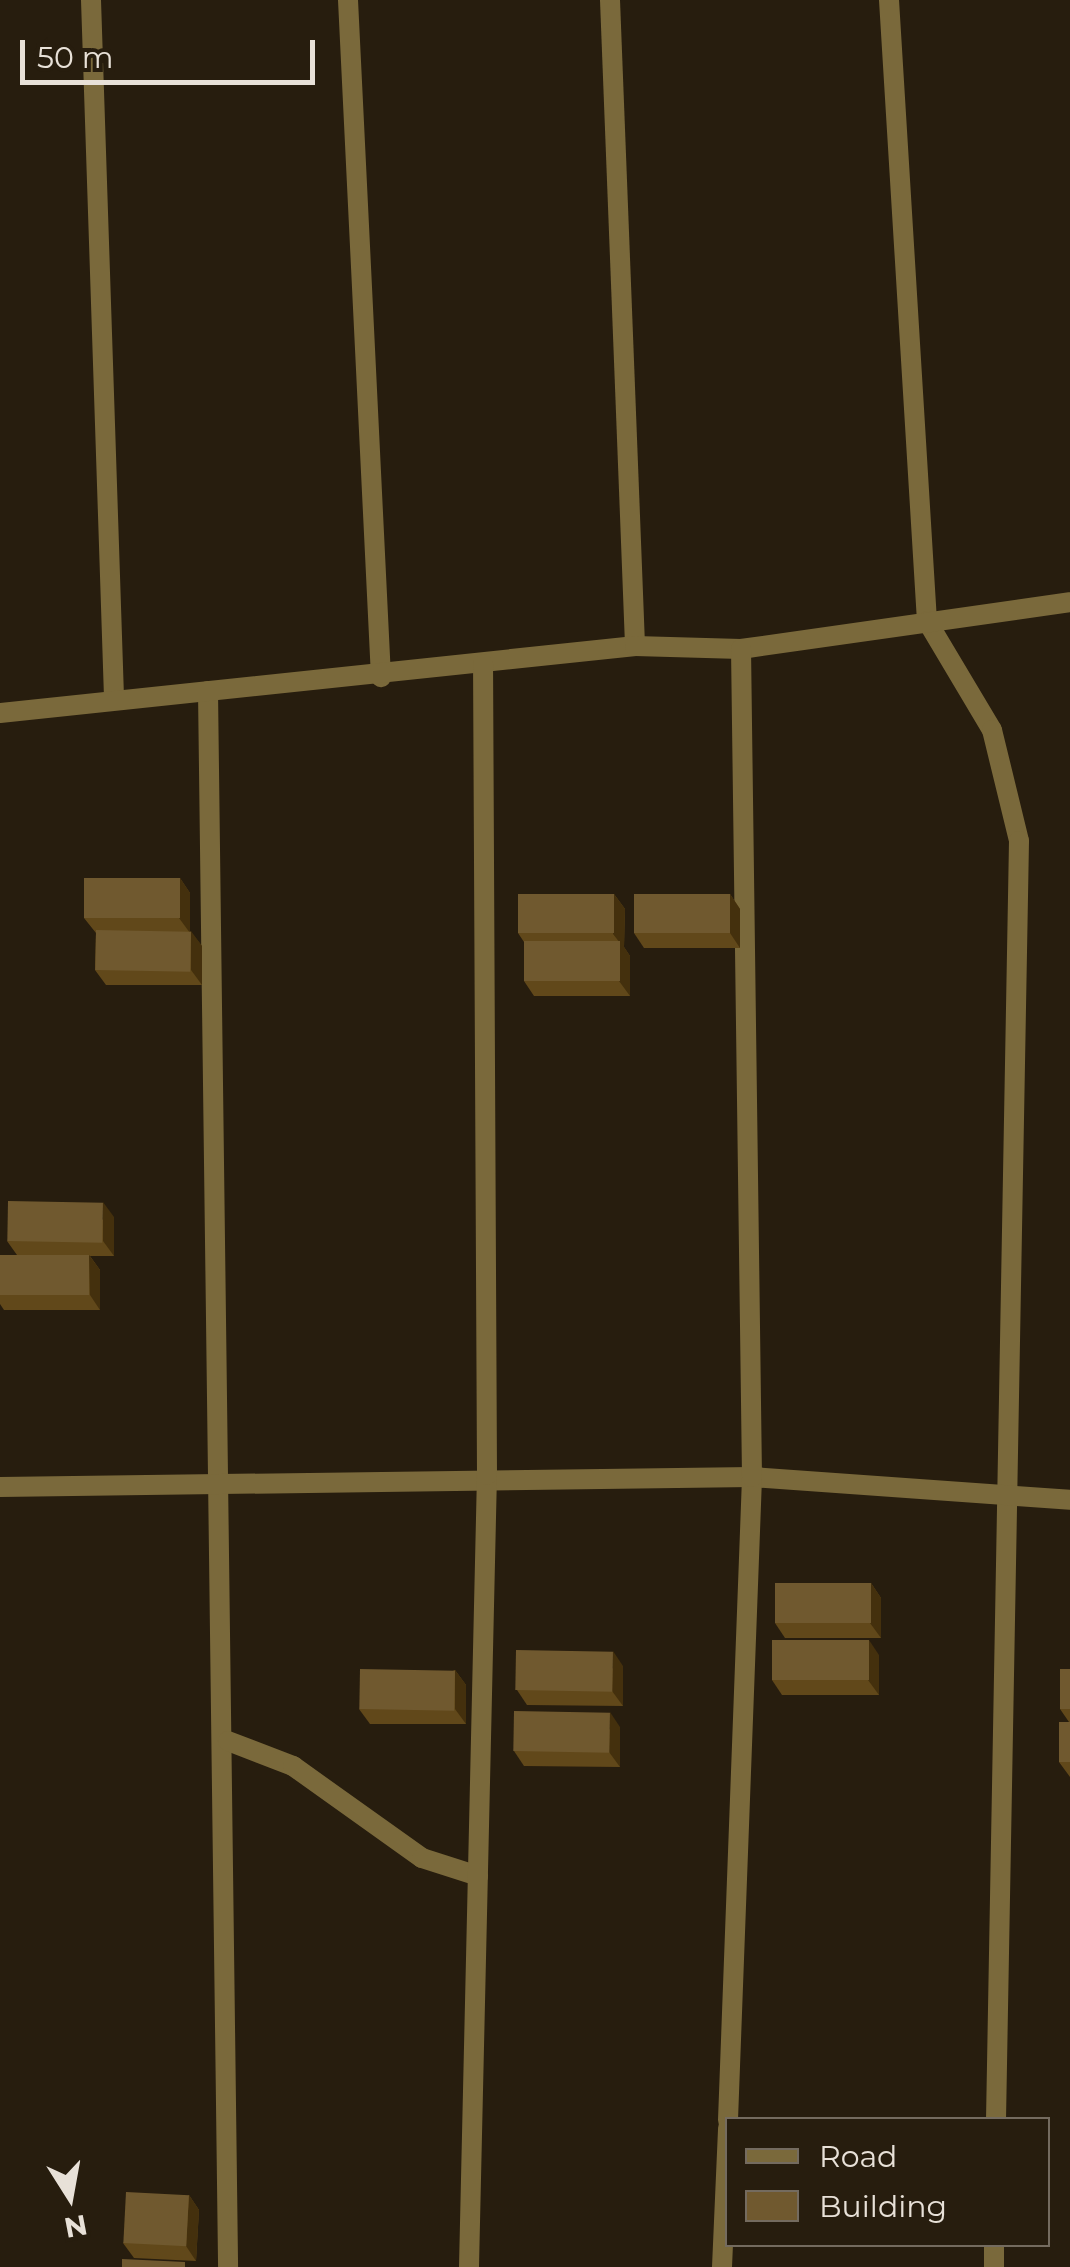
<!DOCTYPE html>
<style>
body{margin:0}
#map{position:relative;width:1070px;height:2267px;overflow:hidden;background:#271d0e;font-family:Montserrat,sans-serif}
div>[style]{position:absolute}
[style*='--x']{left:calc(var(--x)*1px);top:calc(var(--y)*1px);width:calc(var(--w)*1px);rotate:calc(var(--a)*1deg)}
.street>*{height:20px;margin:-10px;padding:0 10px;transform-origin:10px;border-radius:10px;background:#7a693b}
.wall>*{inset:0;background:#61481a}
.shaded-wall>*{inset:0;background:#44300d}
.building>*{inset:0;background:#70592f;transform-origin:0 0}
span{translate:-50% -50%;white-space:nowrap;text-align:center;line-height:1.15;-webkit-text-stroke:10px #271d0e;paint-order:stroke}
.legend{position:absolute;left:725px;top:2117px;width:325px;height:130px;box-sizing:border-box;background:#271d0e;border:2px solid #746b5f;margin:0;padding:12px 18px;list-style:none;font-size:30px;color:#e8e1d8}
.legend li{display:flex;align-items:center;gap:20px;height:50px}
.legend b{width:50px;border:2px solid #746b5f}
.north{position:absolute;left:20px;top:2147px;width:100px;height:100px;-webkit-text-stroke:8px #271d0e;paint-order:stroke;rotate:169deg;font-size:28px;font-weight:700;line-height:40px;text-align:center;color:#e8e1d8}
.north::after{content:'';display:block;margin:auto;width:35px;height:45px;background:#e8e1d8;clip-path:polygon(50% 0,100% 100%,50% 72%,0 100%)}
.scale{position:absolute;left:20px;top:40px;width:295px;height:45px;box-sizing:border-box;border:5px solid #e8e1d8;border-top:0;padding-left:12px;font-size:30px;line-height:35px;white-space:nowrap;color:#e8e1d8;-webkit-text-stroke:8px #271d0e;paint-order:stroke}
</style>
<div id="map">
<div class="street">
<i style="--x:91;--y:0;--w:696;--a:88.11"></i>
<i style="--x:348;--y:0;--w:678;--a:87.21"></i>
<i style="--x:610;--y:0;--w:646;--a:87.78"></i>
<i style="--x:889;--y:0;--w:622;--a:86.5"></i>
<i style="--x:927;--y:621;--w:127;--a:59.2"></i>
<i style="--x:992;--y:730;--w:114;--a:76.3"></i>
<i style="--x:1019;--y:841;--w:1279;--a:91.03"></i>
<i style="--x:208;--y:691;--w:1576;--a:89.27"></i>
<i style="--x:0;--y:713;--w:639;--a:-6.02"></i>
<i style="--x:635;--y:646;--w:106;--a:1.6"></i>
<i style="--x:741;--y:649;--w:332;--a:-8.1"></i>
<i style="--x:0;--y:1487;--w:752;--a:-0.76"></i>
<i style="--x:752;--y:1477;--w:319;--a:4.1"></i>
<i style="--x:228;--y:1741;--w:70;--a:21"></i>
<i style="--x:293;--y:1766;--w:158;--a:35.5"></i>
<i style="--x:422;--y:1858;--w:59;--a:17.8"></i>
<i style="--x:728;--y:2120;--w:643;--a:-87.86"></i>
<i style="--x:752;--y:1477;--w:828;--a:-90.76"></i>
<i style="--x:469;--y:2267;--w:792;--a:-88.7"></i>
<i style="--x:487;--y:1475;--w:811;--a:-90.28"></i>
<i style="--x:722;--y:2267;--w:139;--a:-87.5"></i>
<i style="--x:994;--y:2267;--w:23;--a:-90"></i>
</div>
<div class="wall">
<i style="clip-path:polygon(180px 878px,190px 893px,190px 931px,202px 946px,202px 985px,106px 985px,95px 970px,96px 933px,84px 918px)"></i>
<i style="clip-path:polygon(614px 894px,625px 909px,624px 947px,630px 956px,630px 996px,534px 996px,524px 981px,524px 942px,518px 933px)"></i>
<i style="clip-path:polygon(730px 894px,740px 909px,740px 948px,644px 948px,634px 933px)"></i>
<i style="clip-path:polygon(114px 1217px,114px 1256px,90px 1256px,100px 1270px,100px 1310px,4px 1310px,0 1304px,0 1255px,17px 1255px,7px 1241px)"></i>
<i style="clip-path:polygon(871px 1583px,881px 1598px,881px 1638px,785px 1638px,775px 1623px)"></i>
<i style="clip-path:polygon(879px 1655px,879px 1695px,782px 1695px,772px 1680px)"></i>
<i style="clip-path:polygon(623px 1666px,623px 1706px,527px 1705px,517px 1690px)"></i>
<i style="clip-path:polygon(1070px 1669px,1070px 1777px,1059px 1762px,1069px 1722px,1060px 1709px)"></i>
<i style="clip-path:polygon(455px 1670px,466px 1685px,466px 1724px,370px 1724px,359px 1709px)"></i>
<i style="clip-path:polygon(620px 1727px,620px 1767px,524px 1766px,514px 1751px)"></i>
<i style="clip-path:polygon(189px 2195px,199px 2210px,196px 2261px,134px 2258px,123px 2243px)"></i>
</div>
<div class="shaded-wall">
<i style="clip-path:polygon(180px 878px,190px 893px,190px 933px,179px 918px)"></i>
<i style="clip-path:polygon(614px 894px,625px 909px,624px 947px,630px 956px,630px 996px,619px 981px,620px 943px,613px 934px)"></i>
<i style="clip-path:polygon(730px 894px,740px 909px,740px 948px,730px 933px)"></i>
<i style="clip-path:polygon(191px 931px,202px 946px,202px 985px,191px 970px)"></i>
<i style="clip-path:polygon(103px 1202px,114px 1217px,114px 1256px,103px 1241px)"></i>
<i style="clip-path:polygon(89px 1255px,100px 1270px,100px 1310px,90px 1295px)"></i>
<i style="clip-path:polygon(871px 1583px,881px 1598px,881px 1638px,870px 1623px)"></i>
<i style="clip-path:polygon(869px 1640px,879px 1655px,879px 1695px,868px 1680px)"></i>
<i style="clip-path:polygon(613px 1651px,623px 1666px,623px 1706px,612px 1691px)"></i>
<i style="clip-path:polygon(455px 1670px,466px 1685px,466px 1724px,455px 1709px)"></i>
<i style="clip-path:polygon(610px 1712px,620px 1727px,620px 1767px,609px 1752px)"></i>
<i style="clip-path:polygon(189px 2195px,199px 2210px,196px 2261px,186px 2246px)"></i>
</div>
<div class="building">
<i style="left:84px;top:878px;width:96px;height:40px"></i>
<i style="left:518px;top:894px;width:96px;height:39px"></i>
<i style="left:634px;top:894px;width:96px;height:39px"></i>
<i style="left:96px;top:930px;width:95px;height:40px;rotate:1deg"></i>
<i style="left:524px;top:941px;width:96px;height:40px"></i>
<i style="left:8px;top:1201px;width:95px;height:40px;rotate:1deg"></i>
<i style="left:0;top:1255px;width:89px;height:40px"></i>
<i style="left:775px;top:1583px;width:96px;height:40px"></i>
<i style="left:772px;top:1640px;width:97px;height:40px"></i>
<i style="left:516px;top:1650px;width:97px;height:40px;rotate:1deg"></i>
<i style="left:360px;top:1669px;width:95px;height:40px;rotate:1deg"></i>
<i style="left:1060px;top:1669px;width:10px;height:40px"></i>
<i style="left:514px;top:1711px;width:96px;height:40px;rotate:1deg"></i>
<i style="left:1059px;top:1722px;width:11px;height:40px"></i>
<i style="left:126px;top:2192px;width:63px;height:51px;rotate:3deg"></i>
<i style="clip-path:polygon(122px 2259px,185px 2262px,185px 2267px,122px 2267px)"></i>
</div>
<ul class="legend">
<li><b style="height:12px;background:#7a693b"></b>Road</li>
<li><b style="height:28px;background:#70592f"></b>Building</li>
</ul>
<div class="north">N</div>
<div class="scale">50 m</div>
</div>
